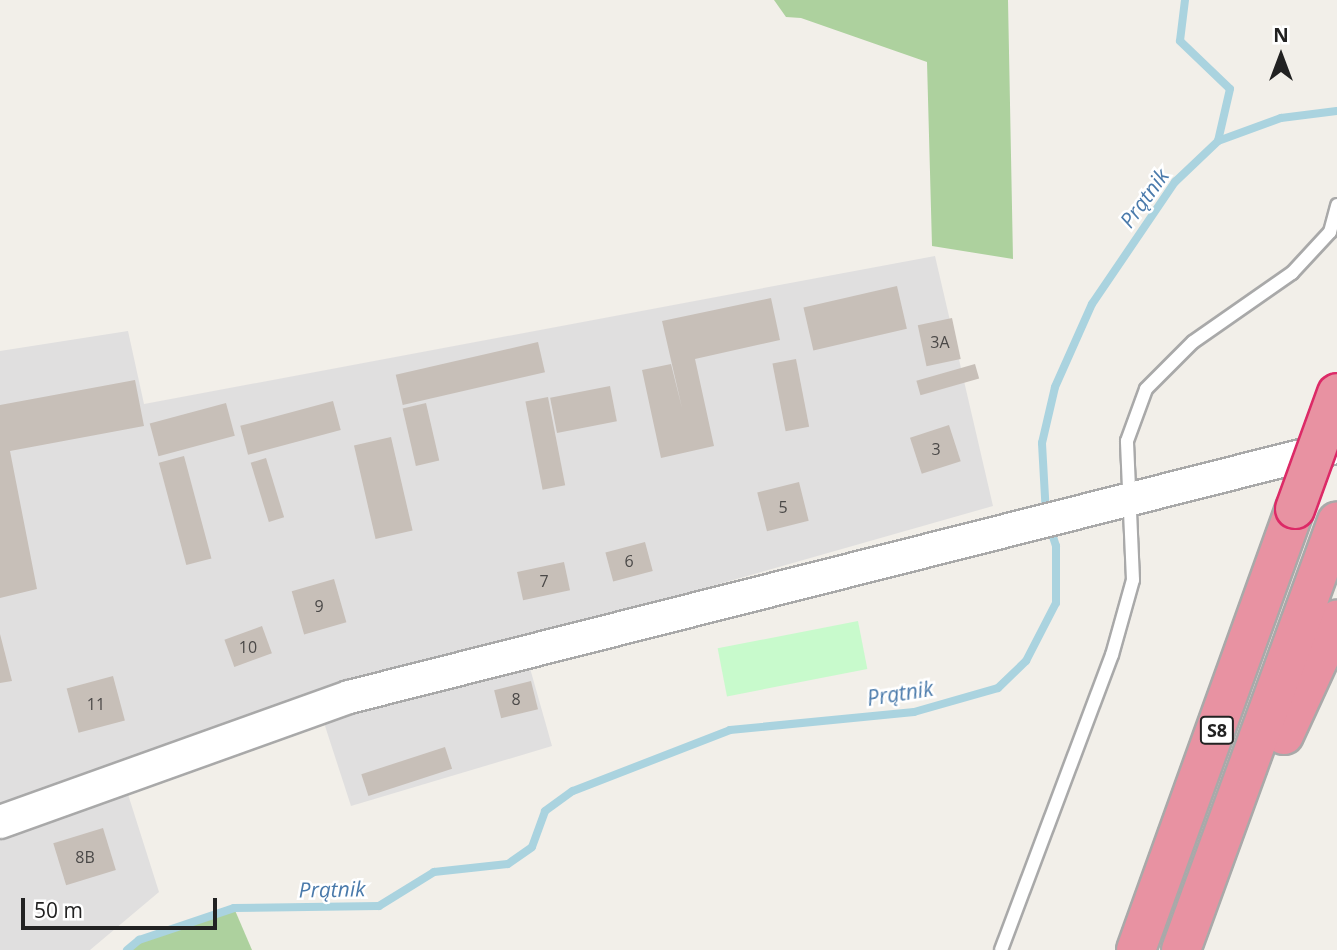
<!DOCTYPE html>
<meta charset="utf-8">
<style>
body{margin:0}
#map{position:relative;width:1337px;height:950px;overflow:hidden;background:#f2efe9;font-family:"Open Sans",sans-serif}
div>[style]{position:absolute}
[style*='--x']{left:calc(var(--x)*1px);top:calc(var(--y)*1px);width:calc(var(--w)*1px);rotate:calc(var(--a)*1deg)}
.residential>*{inset:0;background:#e0dfdf}
.forest>*{inset:0;background:#add19e}
.park>*{inset:0;background:#c8facc;transform-origin:0 0}
.stream>*{height:8px;margin:-4px;padding:0 4px;transform-origin:4px;border-radius:4px;background:#aad3df}
.building>*{inset:0;background:#c7bfb8;transform-origin:0 0}
.roads{filter:drop-shadow(2px 0 #a9a9a9) drop-shadow(-2px 0 #a9a9a9) drop-shadow(0 2px #a9a9a9) drop-shadow(0 -2px #a9a9a9)}
.service>*{height:12px;margin:-6px;padding:0 6px;transform-origin:6px;border-radius:6px;background:#fff}
.tertiary>*{height:32px;margin:-16px;padding:0 16px;transform-origin:16px;border-radius:16px;background:#fff}
.motorway>*{height:38px;margin:-19px;padding:0 19px;transform-origin:19px;border-radius:19px;background:#e892a2}
.bridges{filter:drop-shadow(2px 0 #dc2a67) drop-shadow(-2px 0 #dc2a67) drop-shadow(0 2px #dc2a67) drop-shadow(0 -2px #dc2a67)}
.motorway-bridge>*{height:38px;margin:-19px;padding:0 19px;transform-origin:19px;border-radius:19px;background:#e892a2}
span{translate:-50% -50%;white-space:nowrap;text-align:center;line-height:1.15;-webkit-text-stroke:5px #fff;paint-order:stroke}
.number-label{font-size:16px;color:#4b4948}
.number-label span{-webkit-text-stroke-width:0}
.shield-label span{padding:2px 5px;background:#fff;border:2px solid;border-radius:5px;-webkit-text-stroke-width:0}
.shield-label{font-size:18px;color:#222;font-weight:700}
.water-label{font-size:21px;color:#4a7aab;font-style:italic}
.north{position:absolute;left:1246px;top:21px;width:70px;height:70px;-webkit-text-stroke:5px #fff;paint-order:stroke;rotate:0deg;font-size:19px;font-weight:700;line-height:28px;text-align:center;color:#222}
.north::after{content:'';display:block;margin:auto;width:24px;height:32px;background:#222;clip-path:polygon(50% 0,100% 100%,50% 72%,0 100%)}
.scale{position:absolute;left:21px;top:898px;width:196px;height:32px;box-sizing:border-box;border:4px solid #222;border-top:0;padding-left:9px;font-size:21px;line-height:24px;white-space:nowrap;color:#222;-webkit-text-stroke:5px #fff;paint-order:stroke}
</style>
<div id="map">
<div class="residential">
<i style="clip-path:polygon(935px 256px,993px 506px,522px 640px,552px 746px,351px 806px,314px 692px,120px 769px,159px 892px,90px 950px,0 950px,0 351px,128px 331px,144px 404px)"></i>
</div>
<div class="forest">
<i style="clip-path:polygon(774px 0,1008px 0,1013px 259px,932px 246px,927px 62px,801px 18px,786px 17px)"></i>
<i style="clip-path:polygon(234px 908px,252px 950px,128px 950px,139px 940px)"></i>
</div>
<div class="park">
<i style="left:858px;top:621px;width:49px;height:143px;rotate:79deg"></i>
</div>
<div class="stream">
<i style="--x:1185;--y:0;--w:41;--a:97"></i>
<i style="--x:1180;--y:41;--w:69;--a:43.8"></i>
<i style="--x:1230;--y:89;--w:53;--a:103"></i>
<i style="--x:1046;--y:515;--w:72;--a:-93.2"></i>
<i style="--x:1042;--y:443;--w:57;--a:-76.9"></i>
<i style="--x:1055;--y:387;--w:91;--a:-66"></i>
<i style="--x:1092;--y:304;--w:148;--a:-55.8"></i>
<i style="--x:1175;--y:182;--w:59;--a:-43.6"></i>
<i style="--x:1218;--y:141;--w:67;--a:-20.1"></i>
<i style="--x:1281;--y:118;--w:56;--a:-7.1"></i>
<i style="--x:127;--y:950;--w:16;--a:-40"></i>
<i style="--x:139;--y:940;--w:100;--a:-18.6"></i>
<i style="--x:234;--y:908;--w:145;--a:-0.8"></i>
<i style="--x:379;--y:906;--w:65;--a:-31.7"></i>
<i style="--x:434;--y:872;--w:74;--a:-6.2"></i>
<i style="--x:508;--y:864;--w:29;--a:-35"></i>
<i style="--x:532;--y:847;--w:38;--a:-70"></i>
<i style="--x:545;--y:811;--w:34;--a:-36"></i>
<i style="--x:573;--y:791;--w:168;--a:-21.2"></i>
<i style="--x:730;--y:730;--w:185;--a:-5.6"></i>
<i style="--x:914;--y:712;--w:87;--a:-15.9"></i>
<i style="--x:998;--y:688;--w:39;--a:-44"></i>
<i style="--x:1026;--y:661;--w:65;--a:-62.7"></i>
<i style="--x:1056;--y:603;--w:57;--a:-90"></i>
<i style="--x:1056;--y:546;--w:20;--a:-108"></i>
</div>
<div class="building">
<i style="left:897px;top:286px;width:44px;height:96px;rotate:77deg"></i>
<i style="clip-path:polygon(771px 298px,780px 340px,695px 359px,714px 446px,661px 458px,642px 370px,671px 364px,682px 408px,662px 321px)"></i>
<i style="left:952px;top:318px;width:42px;height:35px;rotate:78deg"></i>
<i style="left:538px;top:342px;width:31px;height:146px;rotate:77deg"></i>
<i style="left:796px;top:359px;width:69px;height:24px;rotate:79deg"></i>
<i style="left:975px;top:364px;width:15px;height:61px;rotate:74deg"></i>
<i style="clip-path:polygon(135px 380px,144px 426px,10px 451px,37px 589px,0 598px,0 405px)"></i>
<i style="left:610px;top:386px;width:36px;height:61px;rotate:79deg"></i>
<i style="left:548px;top:397px;width:90px;height:23px;rotate:79deg"></i>
<i style="left:333px;top:401px;width:30px;height:96px;rotate:75deg"></i>
<i style="left:226px;top:403px;width:34px;height:79px;rotate:75deg"></i>
<i style="left:426px;top:403px;width:59px;height:24px;rotate:77deg"></i>
<i style="left:949px;top:425px;width:38px;height:41px;rotate:72deg"></i>
<i style="left:391px;top:437px;width:96px;height:38px;rotate:77deg"></i>
<i style="left:184px;top:456px;width:106px;height:26px;rotate:75deg"></i>
<i style="left:266px;top:458px;width:62px;height:16px;rotate:73deg"></i>
<i style="left:799px;top:482px;width:40px;height:43px;rotate:76deg"></i>
<i style="left:645px;top:542px;width:30px;height:41px;rotate:75deg"></i>
<i style="left:564px;top:562px;width:29px;height:48px;rotate:78deg"></i>
<i style="left:334px;top:579px;width:45px;height:44px;rotate:74deg"></i>
<i style="left:262px;top:626px;width:29px;height:40px;rotate:70deg"></i>
<i style="clip-path:polygon(0 634px,12px 681px,0 683px)"></i>
<i style="left:113px;top:676px;width:46px;height:48px;rotate:75deg"></i>
<i style="left:531px;top:681px;width:29px;height:38px;rotate:76deg"></i>
<i style="left:445px;top:747px;width:23px;height:88px;rotate:72deg"></i>
<i style="left:103px;top:828px;width:44px;height:52px;rotate:73deg"></i>
</div>
<div class="roads">
<div class="service">
<i style="--x:1001;--y:950;--w:315;--a:-69.4"></i>
<i style="--x:1112;--y:655;--w:78;--a:-74.4"></i>
<i style="--x:1133;--y:580;--w:139;--a:-92.5"></i>
<i style="--x:1127;--y:441;--w:55;--a:-69.9"></i>
<i style="--x:1146;--y:389;--w:66;--a:-45"></i>
<i style="--x:1193;--y:342;--w:121;--a:-34.9"></i>
<i style="--x:1292;--y:273;--w:56;--a:-47.2"></i>
<i style="--x:1330;--y:232;--w:28;--a:-75"></i>
</div>
<div class="tertiary">
<i style="--x:0;--y:822;--w:371;--a:-19.7"></i>
<i style="--x:349;--y:697;--w:1018;--a:-14.21"></i>
</div>
<div class="motorway">
<i style="--x:1284;--y:735;--w:127;--a:-65.3"></i>
<i style="--x:1136;--y:950;--w:469;--a:-70.2"></i>
<i style="--x:1181;--y:950;--w:456;--a:-70"></i>
</div>
</div>
<div class="bridges">
<div class="motorway-bridge">
<i style="--x:1295;--y:509;--w:123;--a:-70.1"></i>
</div>
</div>
<div class="number-label">
<span style="left:940px;top:342px">3A</span>
<span style="left:936px;top:449px">3</span>
<span style="left:783px;top:507px">5</span>
<span style="left:629px;top:561px">6</span>
<span style="left:544px;top:581px">7</span>
<span style="left:319px;top:606px">9</span>
<span style="left:248px;top:647px">10</span>
<span style="left:516px;top:699px">8</span>
<span style="left:96px;top:704px">11</span>
<span style="left:85px;top:857px">8B</span>
</div>
<div class="shield-label">
<span style="left:1217px;top:730px">S8</span>
</div>
<div class="water-label">
<span style="left:1144px;top:198px;rotate:-54deg">Prątnik</span>
<span style="left:900px;top:693px;rotate:-9deg">Prątnik</span>
<span style="left:332px;top:889px;rotate:-1deg">Prątnik</span>
</div>
<div class="north">N</div>
<div class="scale">50 m</div>
</div>
